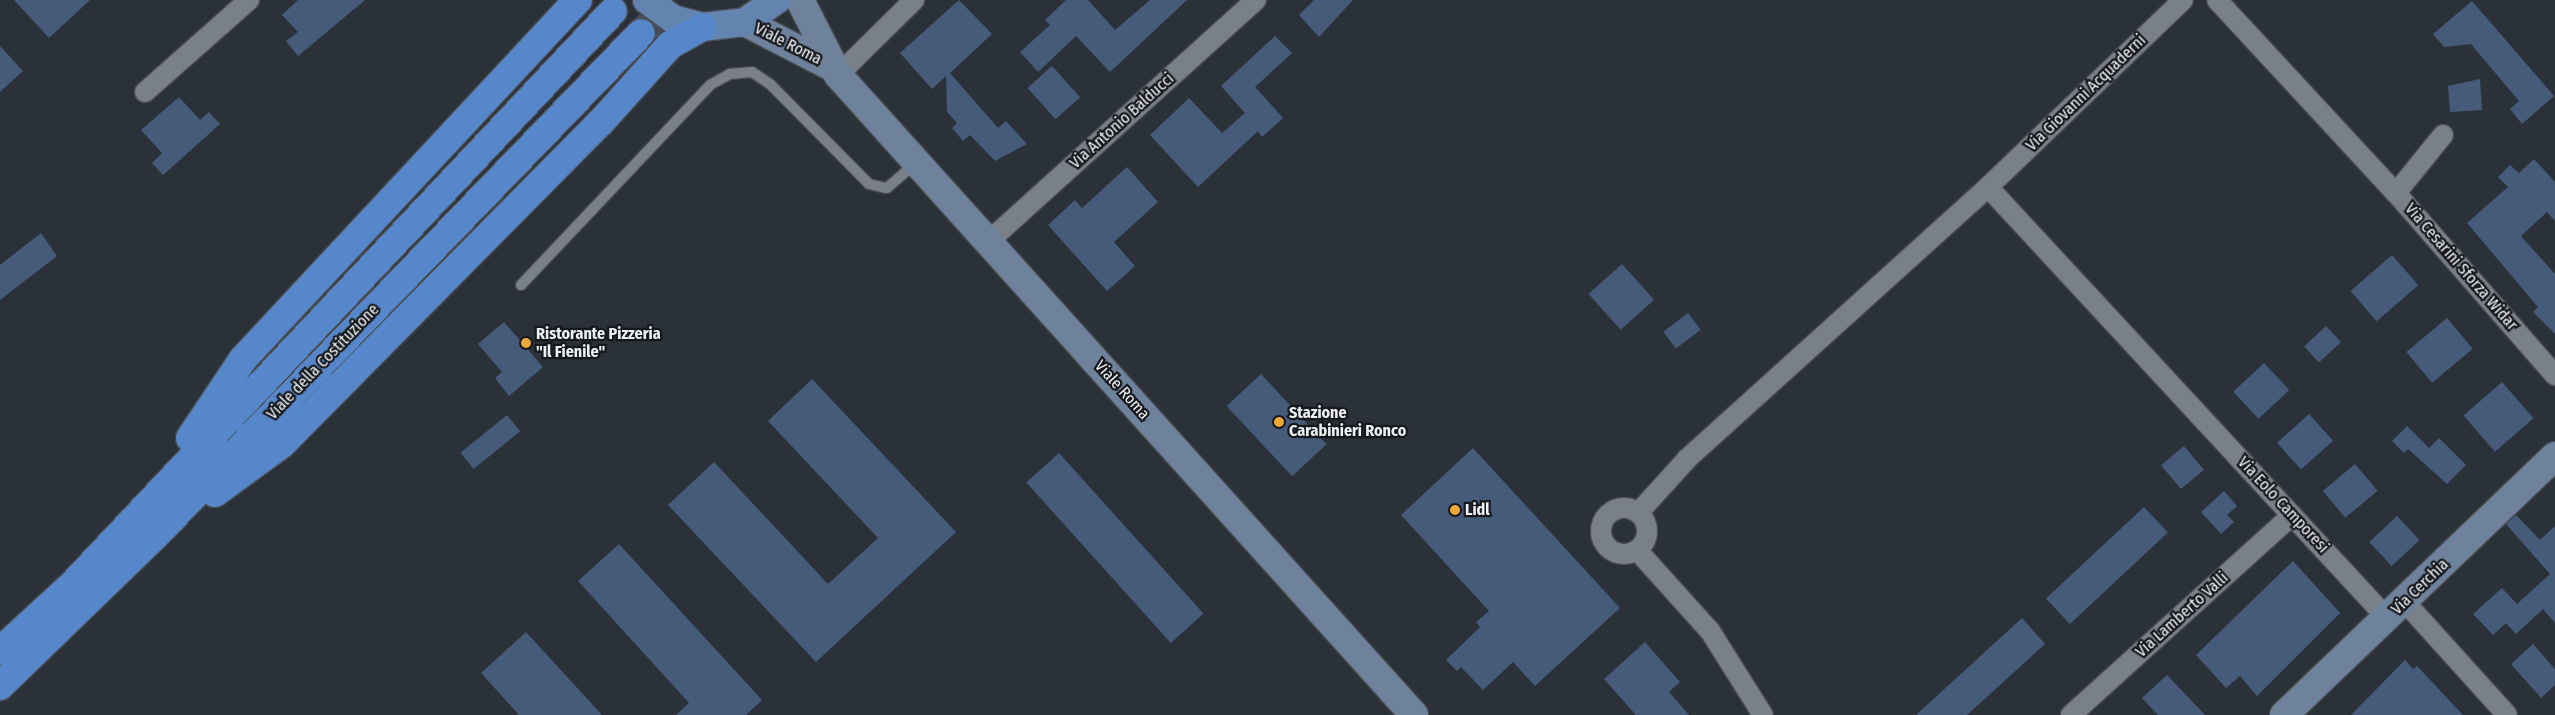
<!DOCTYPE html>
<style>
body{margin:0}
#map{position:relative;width:2555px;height:715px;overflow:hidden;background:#2b3138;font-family:"Fira Sans Condensed",sans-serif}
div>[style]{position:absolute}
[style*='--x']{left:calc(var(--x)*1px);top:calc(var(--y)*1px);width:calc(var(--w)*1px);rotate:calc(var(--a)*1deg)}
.building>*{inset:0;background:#465b79;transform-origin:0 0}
.highway-tunnel>*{height:28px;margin-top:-14px;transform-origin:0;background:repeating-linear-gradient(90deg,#484e55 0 28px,transparent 0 42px)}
.roads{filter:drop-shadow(1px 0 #494d53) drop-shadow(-1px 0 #494d53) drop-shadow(0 1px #494d53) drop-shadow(0 -1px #494d53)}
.lane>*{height:10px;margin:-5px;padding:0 5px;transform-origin:5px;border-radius:5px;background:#7a8089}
.street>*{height:20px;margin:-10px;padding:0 10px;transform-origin:10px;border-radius:10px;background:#7a8089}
.street>.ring{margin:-10px;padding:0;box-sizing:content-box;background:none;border:20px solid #7a8089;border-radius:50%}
.secondary>*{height:28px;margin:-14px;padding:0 14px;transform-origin:14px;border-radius:14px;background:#6f829c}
.primary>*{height:28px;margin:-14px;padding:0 14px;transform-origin:14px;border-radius:14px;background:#6484b0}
.highway>*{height:28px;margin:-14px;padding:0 14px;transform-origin:14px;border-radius:14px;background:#5687ca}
.dots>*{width:14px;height:14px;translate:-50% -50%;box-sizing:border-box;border:2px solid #16181c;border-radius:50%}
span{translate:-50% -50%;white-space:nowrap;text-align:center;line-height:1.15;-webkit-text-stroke:4.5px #16181c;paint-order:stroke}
.street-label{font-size:16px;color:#eff3f8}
.poi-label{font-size:16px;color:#eff3f8;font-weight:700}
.left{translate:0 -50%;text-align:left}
</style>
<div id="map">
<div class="building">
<i style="clip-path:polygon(14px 0,90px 0,49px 38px)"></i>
<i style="clip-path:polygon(298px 0,365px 0,298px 56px,286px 41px,298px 32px,282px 15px)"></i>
<i style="clip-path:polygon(959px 0,992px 34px,950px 73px,998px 128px,1006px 121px,1027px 144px,995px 161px,970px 135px,963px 141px,952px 128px,957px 123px,947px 112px,946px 76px,932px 89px,900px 53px)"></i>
<i style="clip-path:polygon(1066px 0,1088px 0,1115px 30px,1150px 0,1187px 0,1110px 72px,1076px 36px,1038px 72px,1020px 52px,1050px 25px,1045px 20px)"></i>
<i style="clip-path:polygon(1314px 0,1353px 0,1319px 37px,1299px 15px)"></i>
<i style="clip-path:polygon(2472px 1px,2554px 96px,2522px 124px,2510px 109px,2519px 101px,2471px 44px,2444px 47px,2433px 34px)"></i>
<i style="clip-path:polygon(1275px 36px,1292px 53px,1255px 87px,1283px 118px,1262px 137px,1258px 131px,1198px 187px,1150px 135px,1189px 98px,1222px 133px,1245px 113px,1221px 86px)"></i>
<i style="clip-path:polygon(0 46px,23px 71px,0 92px)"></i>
<i style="left:1052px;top:66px;width:42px;height:33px;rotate:48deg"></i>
<i style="clip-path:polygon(2480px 79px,2482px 110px,2450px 112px,2448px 86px)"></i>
<i style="clip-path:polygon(179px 97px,200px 120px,209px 112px,220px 124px,163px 175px,152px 163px,162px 153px,141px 130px)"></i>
<i style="clip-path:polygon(2534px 159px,2555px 182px,2555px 221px,2547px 212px,2521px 236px,2555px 274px,2555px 334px,2533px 312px,2538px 307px,2467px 223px,2508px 187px,2498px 177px,2510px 165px,2519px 173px)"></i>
<i style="clip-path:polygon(1127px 167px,1158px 202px,1114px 242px,1135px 266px,1107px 291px,1048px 225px,1075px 200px,1082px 208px)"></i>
<i style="clip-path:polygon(41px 233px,57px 256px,0 300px,0 265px)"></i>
<i style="left:2392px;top:255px;width:40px;height:55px;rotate:49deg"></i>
<i style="left:1622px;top:264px;width:48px;height:45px;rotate:48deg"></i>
<i style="left:1688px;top:313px;width:21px;height:31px;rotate:53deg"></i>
<i style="left:2447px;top:318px;width:40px;height:53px;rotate:50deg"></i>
<i style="clip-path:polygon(504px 322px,543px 367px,509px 396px,495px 378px,502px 372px,478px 344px)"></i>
<i style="left:2326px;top:326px;width:22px;height:30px;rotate:47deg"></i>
<i style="left:2264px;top:363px;width:37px;height:42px;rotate:47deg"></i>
<i style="left:1261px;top:374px;width:96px;height:47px;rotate:47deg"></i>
<i style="clip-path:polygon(812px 379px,956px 532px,816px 662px,668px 505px,714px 462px,828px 584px,878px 538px,768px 421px)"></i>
<i style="left:2502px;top:382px;width:48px;height:51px;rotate:49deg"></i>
<i style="left:2309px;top:414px;width:36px;height:43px;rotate:48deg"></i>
<i style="left:507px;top:415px;width:21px;height:60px;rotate:51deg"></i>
<i style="clip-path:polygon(2407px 426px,2429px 448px,2439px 438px,2466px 465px,2447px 484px,2408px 449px,2404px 453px,2392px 441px)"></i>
<i style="left:2184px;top:446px;width:31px;height:30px;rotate:50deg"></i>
<i style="clip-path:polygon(1473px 448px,1620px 608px,1535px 686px,1513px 662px,1483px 690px,1461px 667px,1457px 671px,1446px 660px,1480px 627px,1476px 622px,1489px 611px,1401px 515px)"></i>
<i style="left:1059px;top:453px;width:216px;height:44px;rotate:48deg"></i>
<i style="left:2355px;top:464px;width:35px;height:42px;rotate:50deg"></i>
<i style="clip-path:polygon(2224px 491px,2237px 506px,2227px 515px,2234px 522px,2221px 534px,2201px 512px)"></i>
<i style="left:2144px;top:507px;width:35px;height:134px;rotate:47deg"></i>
<i style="clip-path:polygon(2516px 515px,2540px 540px,2555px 526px,2555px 623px,2543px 609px,2516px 634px,2506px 623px,2493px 635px,2473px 614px,2502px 588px,2517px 604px,2550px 574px,2506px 524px)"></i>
<i style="left:2397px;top:516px;width:33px;height:38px;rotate:47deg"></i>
<i style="clip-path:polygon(619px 544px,762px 700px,746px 715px,676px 715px,689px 703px,578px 581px)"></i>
<i style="clip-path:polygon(2293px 561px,2340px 613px,2257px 696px,2240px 676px,2226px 688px,2196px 655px)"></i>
<i style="clip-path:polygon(2022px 618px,2045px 644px,1967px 715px,1916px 715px)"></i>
<i style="clip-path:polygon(526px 632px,602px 715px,519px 715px,481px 673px)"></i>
<i style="clip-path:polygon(1645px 642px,1680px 682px,1669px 692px,1689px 715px,1636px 715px,1604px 679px)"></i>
<i style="clip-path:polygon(2533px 644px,2555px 669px,2555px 685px,2541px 698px,2511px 664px)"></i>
<i style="clip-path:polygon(2405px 660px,2413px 669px,2417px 666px,2463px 715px,2351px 715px)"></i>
<i style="clip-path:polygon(2167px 675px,2205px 715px,2158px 715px,2142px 698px)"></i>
</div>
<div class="highway-tunnel">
<i style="--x:641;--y:33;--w:46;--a:-45.9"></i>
</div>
<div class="roads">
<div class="lane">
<i style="--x:521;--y:285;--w:275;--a:-46.6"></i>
<i style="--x:710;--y:85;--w:23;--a:-29"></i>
<i style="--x:730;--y:74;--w:22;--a:-5"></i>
<i style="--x:752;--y:72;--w:23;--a:34"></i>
<i style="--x:771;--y:85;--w:139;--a:45.3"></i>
<i style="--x:869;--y:184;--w:18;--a:13"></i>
<i style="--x:887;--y:188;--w:37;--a:-41"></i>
</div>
<div class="street">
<i style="--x:2217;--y:0;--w:263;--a:47.2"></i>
<i style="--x:838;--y:75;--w:107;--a:-44.6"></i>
<i style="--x:145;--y:92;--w:139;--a:-41.5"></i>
<i style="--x:2443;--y:135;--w:75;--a:129"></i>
<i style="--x:2396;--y:193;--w:242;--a:48.9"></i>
<i style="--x:1988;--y:187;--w:270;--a:-43.8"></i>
<i style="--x:988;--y:242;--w:361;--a:-42.1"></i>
<i class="ring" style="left:1601px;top:508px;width:26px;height:26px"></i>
<i style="--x:1639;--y:512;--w:72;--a:-47.8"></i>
<i style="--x:1687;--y:459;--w:406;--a:-42.1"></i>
<i style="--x:1988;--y:187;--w:587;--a:47.21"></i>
<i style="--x:1637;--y:550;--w:109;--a:48"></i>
<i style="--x:1710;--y:631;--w:99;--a:57.8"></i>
<i style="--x:2405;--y:602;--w:152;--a:47.9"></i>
<i style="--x:2071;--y:715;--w:298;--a:-42.1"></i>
</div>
<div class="secondary">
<i style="--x:800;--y:0;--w:84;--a:63.1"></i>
<i style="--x:838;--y:75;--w:861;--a:48.01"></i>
<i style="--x:745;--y:22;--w:96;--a:27.4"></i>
<i style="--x:2284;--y:715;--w:375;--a:-43.7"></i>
</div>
<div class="primary">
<i style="--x:647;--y:0;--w:32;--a:36"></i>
<i style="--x:673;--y:19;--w:30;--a:15"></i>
<i style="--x:702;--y:27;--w:43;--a:-6.6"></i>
<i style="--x:745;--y:22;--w:39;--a:-35"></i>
</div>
<div class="highway">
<i style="--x:190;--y:438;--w:95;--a:-56.1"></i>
<i style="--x:243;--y:359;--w:491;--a:-47"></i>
<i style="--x:215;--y:493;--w:83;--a:-36.2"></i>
<i style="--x:282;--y:444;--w:453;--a:-45.3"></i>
<i style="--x:601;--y:122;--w:103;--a:-48.1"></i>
<i style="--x:670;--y:45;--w:37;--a:-29"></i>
<i style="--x:0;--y:651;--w:99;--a:-42.5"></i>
<i style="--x:73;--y:584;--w:787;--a:-46.7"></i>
<i style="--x:0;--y:686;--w:216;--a:-44.1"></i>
<i style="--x:155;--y:536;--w:699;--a:-45.98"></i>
</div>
</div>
<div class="dots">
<i style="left:526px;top:343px;background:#eba939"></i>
<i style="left:1279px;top:422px;background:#eba939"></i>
<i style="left:1455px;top:510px;background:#eba939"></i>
</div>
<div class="street-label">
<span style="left:788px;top:44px;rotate:27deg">Viale Roma</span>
<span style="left:2086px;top:93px;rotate:-44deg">Via Giovanni Acquaderni</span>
<span style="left:1122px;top:121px;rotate:-42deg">Via Antonio Balducci</span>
<span style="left:2461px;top:267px;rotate:49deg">Via Cesarini Sforza Widar</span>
<span style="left:323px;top:362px;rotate:-46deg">Viale della Costituzione</span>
<span style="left:1122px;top:390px;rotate:48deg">Viale Roma</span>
<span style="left:2283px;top:505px;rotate:47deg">Via Eolo Camporesi</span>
<span style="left:2420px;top:587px;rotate:-44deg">Via Cerchia</span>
<span style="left:2182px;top:615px;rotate:-42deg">Via Lamberto Valli</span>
</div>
<div class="poi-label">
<span class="left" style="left:536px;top:343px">Ristorante Pizzeria<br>"Il Fienile"</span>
<span class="left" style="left:1289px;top:422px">Stazione<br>Carabinieri Ronco</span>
<span class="left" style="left:1465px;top:510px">Lidl</span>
</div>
</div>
